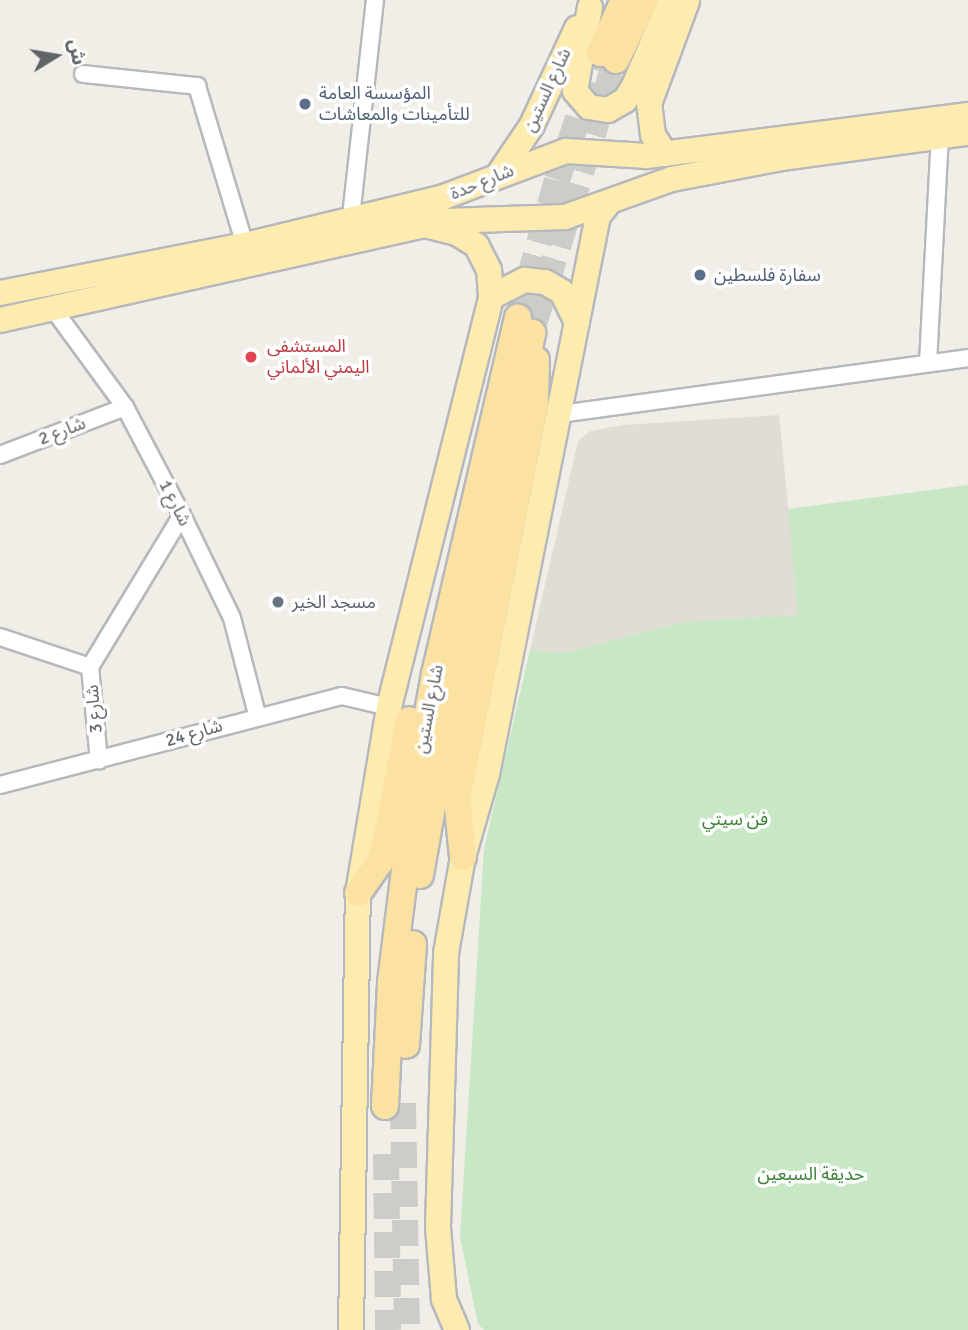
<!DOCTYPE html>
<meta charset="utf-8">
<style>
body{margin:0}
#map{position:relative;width:968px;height:1330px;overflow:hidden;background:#f1eee8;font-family:Signika,"Noto Sans Arabic",sans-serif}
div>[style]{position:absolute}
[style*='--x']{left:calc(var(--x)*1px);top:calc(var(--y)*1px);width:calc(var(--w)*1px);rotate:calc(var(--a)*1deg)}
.education>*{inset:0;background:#e1ddd6}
.green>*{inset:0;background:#c8e7c5}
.trunk-tunnel>*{height:26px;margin-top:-13px;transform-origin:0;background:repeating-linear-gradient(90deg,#ccccc8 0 26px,transparent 0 39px)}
.roads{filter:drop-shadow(2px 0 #b5b8bc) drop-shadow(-2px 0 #b5b8bc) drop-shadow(0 2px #b5b8bc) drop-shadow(0 -2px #b5b8bc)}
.minor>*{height:16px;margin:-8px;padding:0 8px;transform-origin:8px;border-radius:8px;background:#fff}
.primary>*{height:24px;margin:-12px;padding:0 12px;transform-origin:12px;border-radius:12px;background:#feebb0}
.trunk>*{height:26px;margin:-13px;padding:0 13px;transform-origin:13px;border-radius:13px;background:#fce2a2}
.dots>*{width:19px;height:19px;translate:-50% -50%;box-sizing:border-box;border:4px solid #fff;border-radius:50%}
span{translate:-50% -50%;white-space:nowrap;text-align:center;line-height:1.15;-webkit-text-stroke:7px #fff;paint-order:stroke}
.street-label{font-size:18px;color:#5f6468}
.service-label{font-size:18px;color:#4e5e75}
.left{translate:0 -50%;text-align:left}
.health-label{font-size:18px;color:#be3a42}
.worship-label{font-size:18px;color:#5b616d}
.park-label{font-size:18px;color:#388135}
.north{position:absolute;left:21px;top:21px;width:70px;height:70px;-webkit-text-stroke:5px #fff;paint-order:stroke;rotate:79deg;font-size:19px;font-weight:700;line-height:28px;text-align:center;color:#5f6468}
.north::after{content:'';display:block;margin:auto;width:24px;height:32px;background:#5f6468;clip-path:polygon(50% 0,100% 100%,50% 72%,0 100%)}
</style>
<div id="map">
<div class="education">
<i style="clip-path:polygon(779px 415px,799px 615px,682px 622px,564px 653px,530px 650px,578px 441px,590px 431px,623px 425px)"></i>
</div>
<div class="green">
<i style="clip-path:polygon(968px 485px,968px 1330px,484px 1330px,478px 1324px,460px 1237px,484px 849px,530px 650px,564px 653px,682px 622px,798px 615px,788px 509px)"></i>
</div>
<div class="trunk-tunnel">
<i style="--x:518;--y:318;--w:143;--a:-74.2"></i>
<i style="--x:557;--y:180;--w:133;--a:-71.2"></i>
<i style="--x:535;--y:321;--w:273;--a:-72.8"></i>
<i style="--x:403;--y:1103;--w:227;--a:89"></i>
<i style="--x:386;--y:1154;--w:176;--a:89.3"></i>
</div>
<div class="roads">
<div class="minor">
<i style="--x:83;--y:74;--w:115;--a:6"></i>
<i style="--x:197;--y:86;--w:166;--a:73.2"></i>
<i style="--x:351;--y:217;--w:218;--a:-83.7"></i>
<i style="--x:54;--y:310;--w:120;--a:53.8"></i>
<i style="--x:125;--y:407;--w:122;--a:62.2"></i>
<i style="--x:182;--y:515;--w:114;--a:64.1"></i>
<i style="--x:232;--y:618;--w:100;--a:75.5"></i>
<i style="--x:928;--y:363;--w:227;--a:-87"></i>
<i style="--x:560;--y:414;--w:412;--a:-7.8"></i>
<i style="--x:0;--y:455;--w:134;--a:-21"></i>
<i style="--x:0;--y:637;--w:95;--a:18.4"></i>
<i style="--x:90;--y:667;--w:178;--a:-58.8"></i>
<i style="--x:90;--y:667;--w:94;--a:84.5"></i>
<i style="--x:0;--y:785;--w:353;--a:-14.6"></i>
<i style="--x:342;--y:696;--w:48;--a:13.2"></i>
</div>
<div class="primary">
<i style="--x:590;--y:7;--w:85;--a:100.1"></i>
<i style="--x:575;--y:91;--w:21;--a:49"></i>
<i style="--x:589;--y:107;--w:19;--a:9"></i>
<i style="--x:608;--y:110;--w:20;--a:-30"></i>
<i style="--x:625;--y:100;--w:14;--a:-56"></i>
<i style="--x:633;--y:88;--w:96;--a:-66.6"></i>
<i style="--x:665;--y:154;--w:22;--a:-122"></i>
<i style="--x:653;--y:135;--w:31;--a:-97"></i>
<i style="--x:649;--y:104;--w:110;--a:-69.7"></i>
<i style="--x:499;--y:174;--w:59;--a:-56"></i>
<i style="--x:532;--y:125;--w:107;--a:-65.1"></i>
<i style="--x:0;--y:293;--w:250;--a:-11.1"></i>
<i style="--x:245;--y:245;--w:202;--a:-13.5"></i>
<i style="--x:441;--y:198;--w:134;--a:-20.6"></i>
<i style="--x:566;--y:151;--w:81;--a:3.5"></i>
<i style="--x:647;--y:156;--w:324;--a:-7.3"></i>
<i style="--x:491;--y:297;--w:38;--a:-27"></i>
<i style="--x:525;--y:280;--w:20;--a:6"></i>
<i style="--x:545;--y:282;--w:20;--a:30"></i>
<i style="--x:562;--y:292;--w:34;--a:64"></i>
<i style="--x:0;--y:320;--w:455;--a:-12.6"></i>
<i style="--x:444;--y:221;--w:121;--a:-1.9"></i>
<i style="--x:565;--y:217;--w:114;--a:-19.6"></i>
<i style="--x:672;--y:179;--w:112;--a:-10.8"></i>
<i style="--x:782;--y:158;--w:188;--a:-7.7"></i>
<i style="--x:351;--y:1330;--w:437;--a:-89.1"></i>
<i style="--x:358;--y:893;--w:189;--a:-80.5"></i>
<i style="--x:389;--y:707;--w:422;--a:-76"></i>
<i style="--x:491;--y:297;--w:27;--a:-94"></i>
<i style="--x:489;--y:270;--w:28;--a:-117"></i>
<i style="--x:476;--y:245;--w:22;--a:-148"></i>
<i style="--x:457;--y:233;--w:30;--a:-166"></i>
<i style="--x:457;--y:1330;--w:34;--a:-113"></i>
<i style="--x:444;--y:1299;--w:72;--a:-94.8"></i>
<i style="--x:438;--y:1227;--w:274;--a:-88.3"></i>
<i style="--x:446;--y:953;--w:97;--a:-80"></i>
<i style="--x:463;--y:857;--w:86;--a:-73.9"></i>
<i style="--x:487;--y:774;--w:569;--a:-78.75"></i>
<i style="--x:598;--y:216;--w:14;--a:-51"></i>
</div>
<div class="trunk">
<i style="--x:600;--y:53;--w:58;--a:-65.6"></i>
<i style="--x:616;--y:60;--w:67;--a:-64.2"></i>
<i style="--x:463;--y:857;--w:59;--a:-95.8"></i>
<i style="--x:457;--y:798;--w:403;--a:-78.8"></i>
<i style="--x:535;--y:403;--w:43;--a:-88.7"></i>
<i style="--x:420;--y:875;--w:202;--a:-80"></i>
<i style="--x:455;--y:676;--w:352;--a:-77.3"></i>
<i style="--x:358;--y:893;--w:38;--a:-55"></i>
<i style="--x:380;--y:862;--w:22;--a:-74"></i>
<i style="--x:386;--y:841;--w:123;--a:-79.2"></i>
<i style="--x:406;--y:1045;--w:101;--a:-86"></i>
<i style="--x:385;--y:1106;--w:124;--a:-87.2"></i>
<i style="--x:391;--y:982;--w:212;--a:-82.9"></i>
<i style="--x:417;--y:772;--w:100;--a:-79.6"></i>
<i style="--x:435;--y:674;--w:366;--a:-76.9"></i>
</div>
</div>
<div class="dots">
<i style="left:305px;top:104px;background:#5c6f8a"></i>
<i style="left:700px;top:275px;background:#5c6f8a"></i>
<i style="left:251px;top:357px;background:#e0444e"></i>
<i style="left:278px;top:602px;background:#6b7280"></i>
</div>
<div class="street-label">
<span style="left:547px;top:90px;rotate:-65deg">شارع الستين</span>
<span style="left:482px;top:182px;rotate:-22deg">شارع حدة</span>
<span style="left:62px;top:431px;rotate:-21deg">شارع 2</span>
<span style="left:175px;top:503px;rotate:63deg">شارع 1</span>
<span style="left:94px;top:709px;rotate:-95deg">شارع 3</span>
<span style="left:429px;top:709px;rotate:-79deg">شارع الستين</span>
<span style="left:194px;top:733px;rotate:-16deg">شارع 24</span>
</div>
<div class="service-label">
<span class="left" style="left:319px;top:104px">المؤسسة العامة<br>للتأمينات والمعاشات</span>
<span class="left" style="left:714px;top:275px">سفارة فلسطين</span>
</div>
<div class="health-label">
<span class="left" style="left:267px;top:357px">المستشفى<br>اليمني الألماني</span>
</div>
<div class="worship-label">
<span class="left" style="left:292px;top:602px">مسجد الخير</span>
</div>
<div class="park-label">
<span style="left:735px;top:819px">فن سيتي</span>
<span style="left:811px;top:1174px">حديقة السبعين</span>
</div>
<div class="north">ش</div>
</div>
